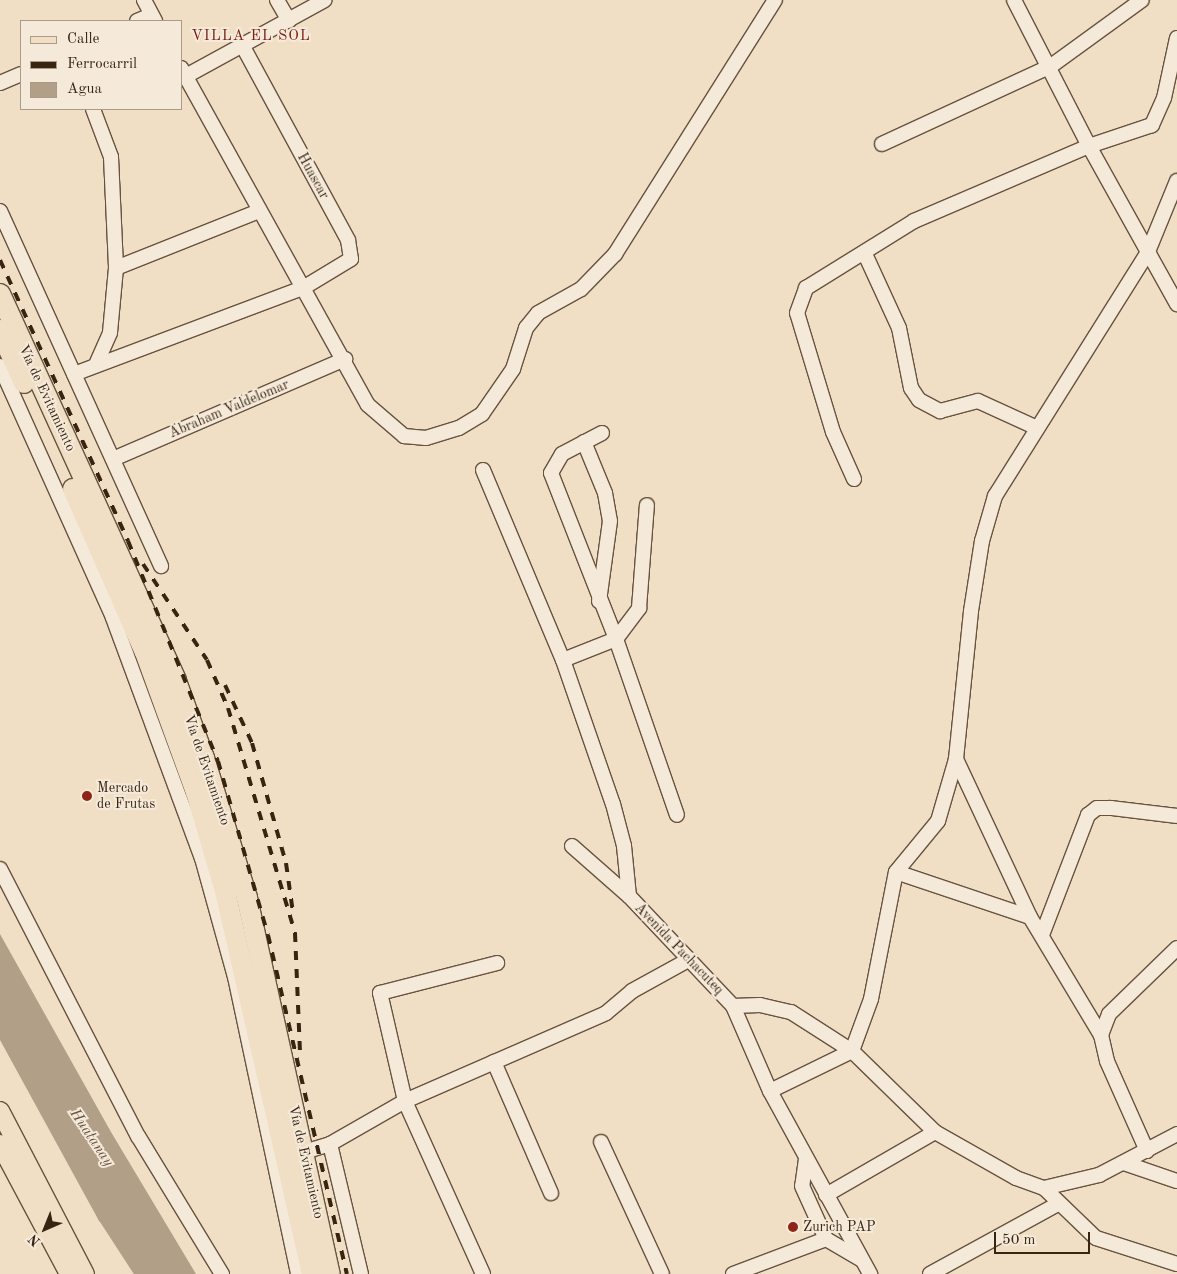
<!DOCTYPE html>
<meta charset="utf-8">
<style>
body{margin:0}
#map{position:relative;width:1177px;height:1274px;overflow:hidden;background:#f0dfc5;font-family:"Old Standard TT",serif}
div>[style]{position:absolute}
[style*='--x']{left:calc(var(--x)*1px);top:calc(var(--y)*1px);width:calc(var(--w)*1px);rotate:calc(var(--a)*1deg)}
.water>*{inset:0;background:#b29f88}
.river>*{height:22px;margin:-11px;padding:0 11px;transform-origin:11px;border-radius:11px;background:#b29f88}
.roads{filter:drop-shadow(1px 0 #67533f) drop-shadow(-1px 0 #67533f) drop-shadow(0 1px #67533f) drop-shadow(0 -1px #67533f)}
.minor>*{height:14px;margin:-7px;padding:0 7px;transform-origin:7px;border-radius:7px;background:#f5ead9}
.major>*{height:18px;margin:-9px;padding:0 9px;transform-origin:9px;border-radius:9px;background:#f0dfc5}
.highway>*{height:20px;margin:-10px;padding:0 10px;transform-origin:10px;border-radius:10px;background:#f0dfc5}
.rail>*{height:4px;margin-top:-2px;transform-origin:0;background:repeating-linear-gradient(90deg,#392412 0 9px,transparent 0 18px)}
.dots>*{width:14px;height:14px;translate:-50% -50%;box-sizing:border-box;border:2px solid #f5ead9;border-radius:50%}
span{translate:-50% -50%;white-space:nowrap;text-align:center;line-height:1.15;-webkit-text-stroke:4px #f5ead9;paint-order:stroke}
.street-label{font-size:14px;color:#392412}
.poi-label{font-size:14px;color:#392412}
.left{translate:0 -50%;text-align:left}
.neighbourhood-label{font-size:15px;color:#7a1f14;letter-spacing:1px}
.water-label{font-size:15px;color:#634f3b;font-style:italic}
.legend{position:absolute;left:20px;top:20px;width:162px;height:90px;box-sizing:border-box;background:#f5ead9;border:1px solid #aa9b89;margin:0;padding:6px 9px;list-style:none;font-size:15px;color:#392412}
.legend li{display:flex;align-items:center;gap:10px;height:25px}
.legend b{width:25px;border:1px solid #aa9b89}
.north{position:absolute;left:20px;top:1204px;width:50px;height:50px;-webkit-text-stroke:4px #f5ead9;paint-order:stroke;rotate:224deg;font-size:14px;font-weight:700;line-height:20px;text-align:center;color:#392412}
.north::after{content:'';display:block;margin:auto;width:18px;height:22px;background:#392412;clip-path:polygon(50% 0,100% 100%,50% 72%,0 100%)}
.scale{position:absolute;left:994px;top:1232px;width:96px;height:22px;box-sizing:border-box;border:2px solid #392412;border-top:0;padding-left:6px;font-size:15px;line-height:18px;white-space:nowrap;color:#392412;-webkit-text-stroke:4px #f5ead9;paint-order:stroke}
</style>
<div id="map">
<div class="water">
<i style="clip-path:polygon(0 934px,111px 1132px,196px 1274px,147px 1274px,108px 1214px,0 1017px)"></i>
</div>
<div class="river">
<i style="--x:0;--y:1017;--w:225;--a:61.3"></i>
<i style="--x:108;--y:1214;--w:72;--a:57"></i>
</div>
<div class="roads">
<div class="minor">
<i style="--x:144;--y:0;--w:24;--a:62"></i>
<i style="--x:277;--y:0;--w:24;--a:60"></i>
<i style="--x:137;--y:21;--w:15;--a:-23"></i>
<i style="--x:1177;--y:38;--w:61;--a:102.2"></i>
<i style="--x:1164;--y:98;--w:30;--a:114"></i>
<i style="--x:1152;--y:125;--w:66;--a:161.6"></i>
<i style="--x:1089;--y:146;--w:181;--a:60.9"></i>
<i style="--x:181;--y:68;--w:385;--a:61"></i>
<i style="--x:368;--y:405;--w:48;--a:40.7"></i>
<i style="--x:404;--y:436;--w:22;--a:5"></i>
<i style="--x:426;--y:438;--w:34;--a:-17"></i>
<i style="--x:459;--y:428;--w:27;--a:-31"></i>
<i style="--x:482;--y:414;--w:55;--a:-55.4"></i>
<i style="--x:513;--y:369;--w:43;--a:-72.4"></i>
<i style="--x:526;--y:328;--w:19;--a:-51"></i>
<i style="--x:538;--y:313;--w:49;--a:-29.2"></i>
<i style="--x:581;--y:289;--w:49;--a:-45.8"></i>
<i style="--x:615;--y:254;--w:300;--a:-57.8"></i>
<i style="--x:186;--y:76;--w:158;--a:-28.7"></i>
<i style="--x:0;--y:83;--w:23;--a:-23"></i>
<i style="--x:93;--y:109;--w:51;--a:69.4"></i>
<i style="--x:111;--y:157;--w:111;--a:87.4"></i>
<i style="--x:116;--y:268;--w:65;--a:95.3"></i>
<i style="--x:110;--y:333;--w:35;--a:114"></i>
<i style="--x:882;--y:144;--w:186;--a:-24.8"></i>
<i style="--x:1051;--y:66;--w:112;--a:-36"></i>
<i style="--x:0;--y:211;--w:390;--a:65.6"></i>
<i style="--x:865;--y:254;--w:81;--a:65.3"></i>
<i style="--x:899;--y:328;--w:61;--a:78.7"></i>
<i style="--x:911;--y:388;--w:14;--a:56"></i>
<i style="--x:919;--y:400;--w:24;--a:28"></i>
<i style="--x:940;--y:411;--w:39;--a:-15"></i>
<i style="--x:978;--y:401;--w:65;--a:24.6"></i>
<i style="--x:116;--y:268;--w:154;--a:-21.7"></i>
<i style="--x:0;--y:366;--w:276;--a:65.8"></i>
<i style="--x:113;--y:618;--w:256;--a:69.7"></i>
<i style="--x:202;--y:858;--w:123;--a:74.5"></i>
<i style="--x:235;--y:977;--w:304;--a:78"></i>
<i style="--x:74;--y:374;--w:245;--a:-20.6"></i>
<i style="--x:303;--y:288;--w:56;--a:-31.1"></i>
<i style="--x:351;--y:259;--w:19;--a:-99"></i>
<i style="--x:348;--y:240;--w:222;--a:-118.5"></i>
<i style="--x:602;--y:433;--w:45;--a:152.3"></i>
<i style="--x:562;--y:454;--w:22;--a:120"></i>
<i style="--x:551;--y:473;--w:178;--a:68.6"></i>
<i style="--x:616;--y:639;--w:186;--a:70.9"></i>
<i style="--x:584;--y:442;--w:55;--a:67.6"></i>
<i style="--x:605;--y:493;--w:28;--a:80"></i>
<i style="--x:610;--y:521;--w:81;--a:97.8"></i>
<i style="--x:113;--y:459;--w:253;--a:-23.3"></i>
<i style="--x:483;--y:470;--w:206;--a:67.2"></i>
<i style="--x:563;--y:660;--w:152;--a:70.9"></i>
<i style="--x:613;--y:804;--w:43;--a:75.3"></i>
<i style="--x:624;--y:846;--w:50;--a:84.3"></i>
<i style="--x:854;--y:479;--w:51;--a:-114.1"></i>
<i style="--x:833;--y:432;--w:124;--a:-106.8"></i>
<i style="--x:797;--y:313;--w:27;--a:-70"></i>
<i style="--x:806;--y:288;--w:127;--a:-31.8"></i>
<i style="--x:914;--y:221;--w:190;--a:-23.2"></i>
<i style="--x:1089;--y:146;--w:164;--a:-117.2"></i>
<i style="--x:563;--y:660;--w:57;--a:-21.6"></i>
<i style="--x:616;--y:639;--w:39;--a:-53"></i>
<i style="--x:639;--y:608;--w:103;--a:-85.6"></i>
<i style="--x:956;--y:759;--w:174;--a:64.9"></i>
<i style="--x:1030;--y:917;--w:138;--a:59"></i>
<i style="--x:572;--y:846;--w:76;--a:41.3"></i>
<i style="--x:629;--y:896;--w:151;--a:46.6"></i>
<i style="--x:733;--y:1006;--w:27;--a:-2"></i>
<i style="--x:760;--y:1005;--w:32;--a:13"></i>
<i style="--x:791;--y:1012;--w:72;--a:32.6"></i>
<i style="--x:852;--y:1051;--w:55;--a:-69.9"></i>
<i style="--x:871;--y:999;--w:129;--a:-78.9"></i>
<i style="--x:896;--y:872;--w:66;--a:-50.5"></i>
<i style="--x:938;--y:821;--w:65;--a:-73.8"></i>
<i style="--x:956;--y:759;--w:149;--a:-84.2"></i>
<i style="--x:971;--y:611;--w:71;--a:-81.1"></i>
<i style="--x:982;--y:541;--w:47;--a:-73.9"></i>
<i style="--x:995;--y:496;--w:286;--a:-57.9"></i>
<i style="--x:1147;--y:254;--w:79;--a:-67.7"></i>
<i style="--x:0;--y:869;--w:301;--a:62.7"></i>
<i style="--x:138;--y:1136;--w:162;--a:58.7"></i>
<i style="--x:896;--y:872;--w:141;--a:18.6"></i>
<i style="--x:1042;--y:935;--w:129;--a:-69"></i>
<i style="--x:1088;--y:815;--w:11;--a:-38"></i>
<i style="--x:1097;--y:808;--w:14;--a:0"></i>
<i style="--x:1111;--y:808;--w:66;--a:6.9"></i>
<i style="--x:733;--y:1006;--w:93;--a:66.5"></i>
<i style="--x:770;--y:1091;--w:209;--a:61.3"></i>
<i style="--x:494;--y:1062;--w:143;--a:66.5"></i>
<i style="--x:770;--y:1091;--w:91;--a:-26"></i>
<i style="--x:852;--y:1051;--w:116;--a:44.3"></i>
<i style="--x:935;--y:1132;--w:93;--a:29.6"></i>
<i style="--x:1016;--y:1178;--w:30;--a:20"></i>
<i style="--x:1044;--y:1188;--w:57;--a:-13.3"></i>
<i style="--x:1099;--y:1175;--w:88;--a:-27.7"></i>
<i style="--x:601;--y:1142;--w:145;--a:65.2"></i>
<i style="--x:330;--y:1144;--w:134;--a:76.6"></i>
<i style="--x:1147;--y:1151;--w:98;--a:-114"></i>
<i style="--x:1107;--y:1061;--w:27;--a:-103"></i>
<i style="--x:1101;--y:1035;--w:22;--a:-69"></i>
<i style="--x:1109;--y:1014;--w:95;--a:-44.1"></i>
<i style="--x:304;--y:1152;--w:27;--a:-17"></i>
<i style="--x:330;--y:1144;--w:86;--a:-29.8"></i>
<i style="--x:405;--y:1101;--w:111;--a:-103"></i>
<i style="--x:380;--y:993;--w:121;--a:-14.4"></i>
<i style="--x:806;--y:1159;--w:27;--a:98"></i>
<i style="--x:802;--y:1186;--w:58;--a:65.6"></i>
<i style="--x:1124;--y:1163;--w:56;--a:18.8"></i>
<i style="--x:1044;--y:1188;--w:72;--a:43.9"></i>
<i style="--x:1096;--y:1238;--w:85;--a:17.8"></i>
<i style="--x:826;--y:1195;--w:126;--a:-30"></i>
<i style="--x:483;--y:1274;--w:190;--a:-114.3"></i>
<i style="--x:405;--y:1101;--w:219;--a:-23.6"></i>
<i style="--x:606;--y:1013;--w:34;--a:-40"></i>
<i style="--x:632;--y:991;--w:66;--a:-28.9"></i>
<i style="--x:733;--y:1274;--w:99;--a:-20.6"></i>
<i style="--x:826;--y:1239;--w:42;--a:30.3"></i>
<i style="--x:930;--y:1274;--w:146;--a:-28.7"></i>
</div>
<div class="major">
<i style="--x:0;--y:1111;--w:184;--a:62.5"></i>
<i style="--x:0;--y:1144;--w:147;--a:62"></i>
</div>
<div class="highway">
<i style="--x:0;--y:294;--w:425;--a:65.5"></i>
<i style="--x:176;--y:681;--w:82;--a:70"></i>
<i style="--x:204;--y:758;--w:146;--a:72.9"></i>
<i style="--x:247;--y:898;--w:385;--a:77.6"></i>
<i style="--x:0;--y:330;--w:58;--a:65.6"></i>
<i style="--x:73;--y:489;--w:178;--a:66.2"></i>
<i style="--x:145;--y:652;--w:149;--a:70"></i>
<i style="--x:196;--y:792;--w:103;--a:73.7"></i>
<i style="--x:225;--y:891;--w:393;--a:77.2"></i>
</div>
</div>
<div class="rail">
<i style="--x:0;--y:260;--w:309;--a:65.5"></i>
<i style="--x:128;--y:541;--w:238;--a:67.8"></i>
<i style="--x:218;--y:761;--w:181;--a:74"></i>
<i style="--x:268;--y:935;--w:348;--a:76.9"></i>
<i style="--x:143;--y:564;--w:115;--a:56.3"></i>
<i style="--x:207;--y:660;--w:52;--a:66.4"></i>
<i style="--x:228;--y:708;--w:235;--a:73.4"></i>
<i style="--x:295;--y:933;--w:120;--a:87.6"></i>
<i style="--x:225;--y:685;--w:64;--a:65"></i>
<i style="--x:252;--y:743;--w:125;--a:74.2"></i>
<i style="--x:286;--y:863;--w:50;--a:82"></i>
</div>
<div class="dots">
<i style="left:87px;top:796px;background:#8f2418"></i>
<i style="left:793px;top:1227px;background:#8f2418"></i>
</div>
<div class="street-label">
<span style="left:313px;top:176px;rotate:61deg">Huascar</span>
<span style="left:47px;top:398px;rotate:65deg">Vía de Evitamiento</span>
<span style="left:229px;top:409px;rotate:-23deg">Abraham Valdelomar</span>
<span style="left:207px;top:770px;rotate:71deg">Vía de Evitamiento</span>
<span style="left:679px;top:949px;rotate:46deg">Avenida Pachacuteq</span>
<span style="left:306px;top:1162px;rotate:77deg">Vía de Evitamiento</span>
</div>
<div class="poi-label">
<span class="left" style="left:97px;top:796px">Mercado<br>de Frutas</span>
<span class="left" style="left:803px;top:1227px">Zurich PAP</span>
</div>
<div class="neighbourhood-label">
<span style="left:251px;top:37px">VILLA EL SOL</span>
</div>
<div class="water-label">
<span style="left:91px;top:1138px;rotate:56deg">Huatanay</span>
</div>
<ul class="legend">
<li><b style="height:6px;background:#f0dfc5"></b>Calle</li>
<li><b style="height:6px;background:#392412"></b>Ferrocarril</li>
<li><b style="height:14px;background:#b29f88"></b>Agua</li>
</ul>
<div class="north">N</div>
<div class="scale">50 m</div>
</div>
